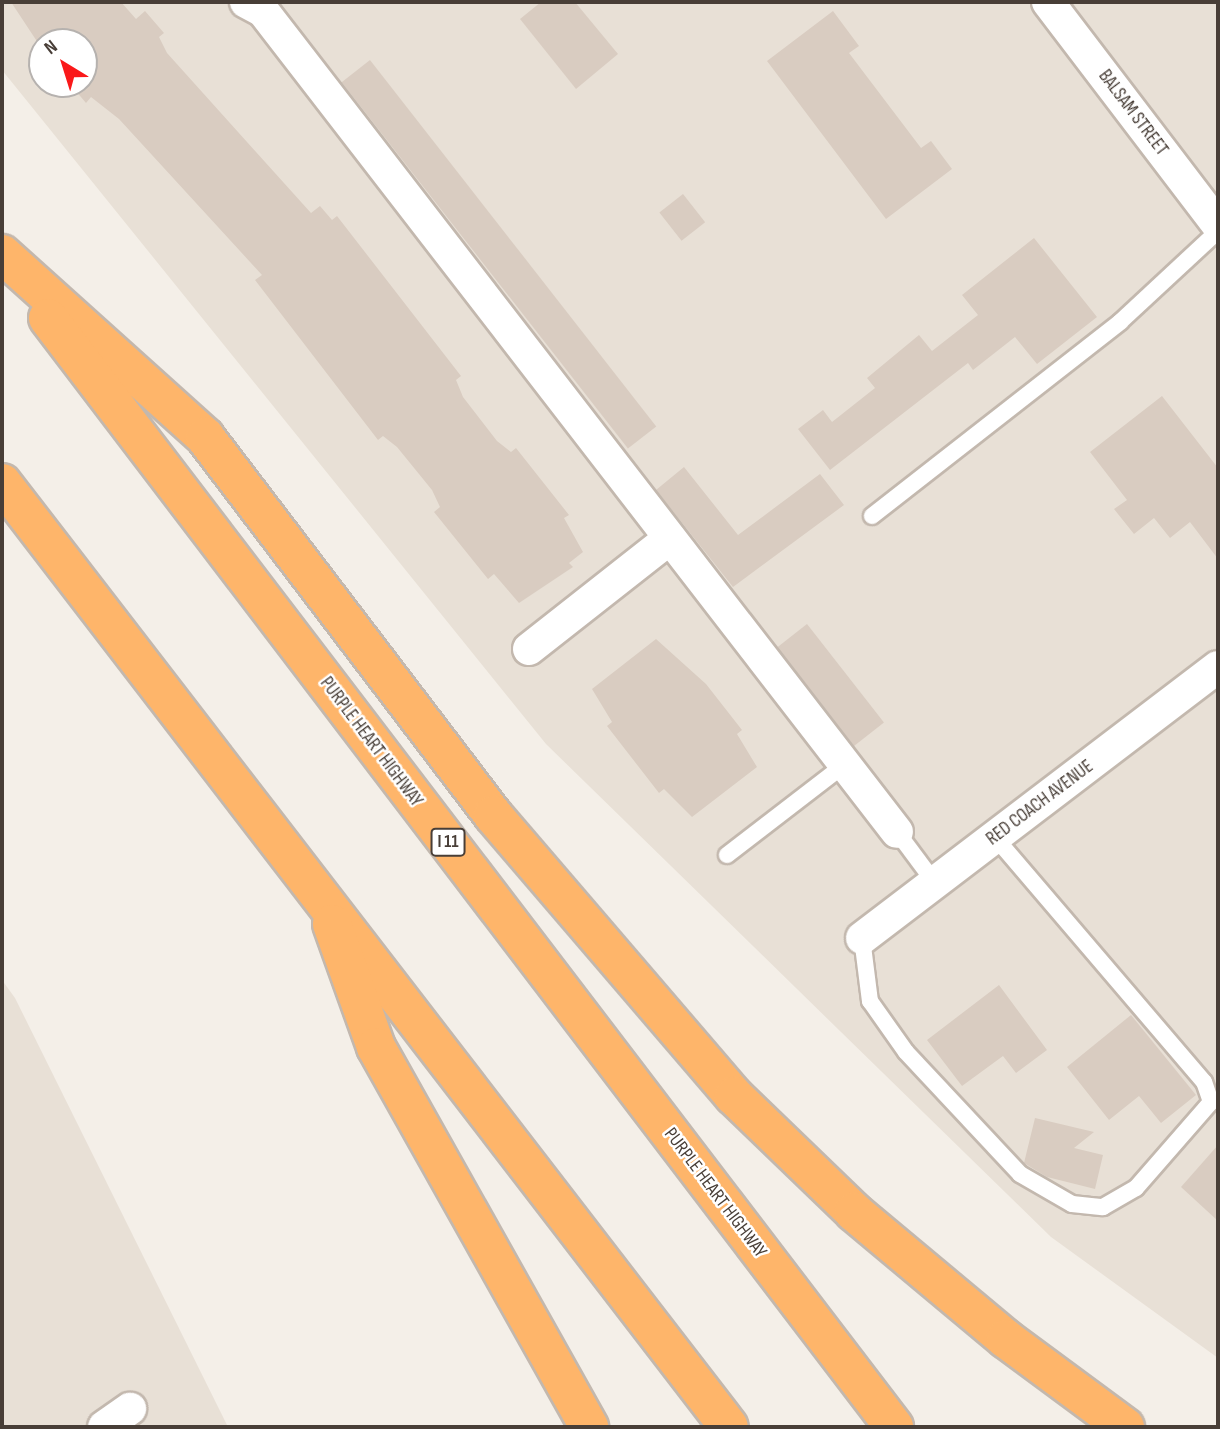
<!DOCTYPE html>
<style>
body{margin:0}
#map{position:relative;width:1220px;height:1429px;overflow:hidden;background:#f4efe8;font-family:"Sofia Sans Condensed",sans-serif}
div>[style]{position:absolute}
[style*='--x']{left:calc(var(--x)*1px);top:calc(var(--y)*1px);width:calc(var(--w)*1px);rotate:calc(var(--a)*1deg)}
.residential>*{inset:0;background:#e8e0d6}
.building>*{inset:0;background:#d9ccc1;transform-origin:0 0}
.roads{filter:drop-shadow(2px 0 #c3b8ae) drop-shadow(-2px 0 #c3b8ae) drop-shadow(0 2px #c3b8ae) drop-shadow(0 -2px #c3b8ae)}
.lane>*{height:16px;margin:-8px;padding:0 8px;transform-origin:8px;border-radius:8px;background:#fff}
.street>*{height:32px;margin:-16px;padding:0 16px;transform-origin:16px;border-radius:16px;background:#fff}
.highway>*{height:38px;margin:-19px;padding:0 19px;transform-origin:19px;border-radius:19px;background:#feb56a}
span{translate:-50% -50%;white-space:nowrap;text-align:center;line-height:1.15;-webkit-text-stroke:5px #fff;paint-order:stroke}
.shield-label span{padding:2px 5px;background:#fff;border:2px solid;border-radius:5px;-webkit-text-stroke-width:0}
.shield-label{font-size:18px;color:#483e37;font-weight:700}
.street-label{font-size:19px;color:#483e37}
.frame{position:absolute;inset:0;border:4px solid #483e37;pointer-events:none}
.north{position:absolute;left:28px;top:28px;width:70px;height:70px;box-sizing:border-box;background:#fff;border:2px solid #b6b2af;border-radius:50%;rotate:322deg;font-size:19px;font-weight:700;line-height:28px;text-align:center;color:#483e37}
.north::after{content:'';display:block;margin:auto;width:24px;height:32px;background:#fa191a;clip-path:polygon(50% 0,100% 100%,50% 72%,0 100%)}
</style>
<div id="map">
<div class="residential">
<i style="clip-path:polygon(evenodd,2px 2px,1218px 2px,1218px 1358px,1051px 1237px,546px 744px,2px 70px,2px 2px,42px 42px,84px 42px,84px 84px,42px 84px,42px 42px)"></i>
<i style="clip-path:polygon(2px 980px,15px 998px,228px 1427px,2px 1427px)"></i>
</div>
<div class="building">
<i style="clip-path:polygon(11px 2px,121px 2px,136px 19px,145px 11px,164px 33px,159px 37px,167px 53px,311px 213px,320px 206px,332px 220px,337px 216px,461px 376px,456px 380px,463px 397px,497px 441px,511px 452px,516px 448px,569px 515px,564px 518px,583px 552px,569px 563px,573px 567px,519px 603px,494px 574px,488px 579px,434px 512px,440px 507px,432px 490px,397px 447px,383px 436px,378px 440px,255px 280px,262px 275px,119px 119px,91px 97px,86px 103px,70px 84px,84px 84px,84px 42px,42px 42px,42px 49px)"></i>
<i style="clip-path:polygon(541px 2px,575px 2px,618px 54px,576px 89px,520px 19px)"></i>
<i style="clip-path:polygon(833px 11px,859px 46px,849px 53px,921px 148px,931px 141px,952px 169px,886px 219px,767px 61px)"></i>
<i style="left:370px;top:60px;width:465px;height:36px;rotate:52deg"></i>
<i style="left:683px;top:194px;width:36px;height:30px;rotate:52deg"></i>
<i style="clip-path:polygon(1034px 238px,1097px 317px,1037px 364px,1015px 337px,973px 370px,968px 363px,830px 470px,798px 429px,823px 410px,832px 422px,875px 388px,867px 378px,919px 335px,932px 351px,978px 315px,962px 295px)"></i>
<i style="clip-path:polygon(1162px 396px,1218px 468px,1218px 559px,1190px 522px,1170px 538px,1154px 518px,1134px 534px,1114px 509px,1127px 500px,1090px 452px)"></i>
<i style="clip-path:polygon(684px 467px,738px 535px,820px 474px,844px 505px,733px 587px,656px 490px)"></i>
<i style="left:807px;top:624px;width:125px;height:38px;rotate:52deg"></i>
<i style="clip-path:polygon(656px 639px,706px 684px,742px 730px,737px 734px,757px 767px,692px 817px,664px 789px,659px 793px,607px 726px,612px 722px,592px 689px)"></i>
<i style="clip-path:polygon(999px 985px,1047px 1050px,1016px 1073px,1003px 1056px,962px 1086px,927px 1040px)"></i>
<i style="clip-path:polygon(1131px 1015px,1196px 1095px,1161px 1123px,1139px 1096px,1109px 1120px,1067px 1067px)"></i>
<i style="clip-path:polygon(1035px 1118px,1094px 1132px,1074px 1148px,1103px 1155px,1095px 1189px,1047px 1177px,1024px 1163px)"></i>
<i style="clip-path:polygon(1218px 1145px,1218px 1221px,1181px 1187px)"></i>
</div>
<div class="roads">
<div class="lane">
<i style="--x:872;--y:516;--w:315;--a:-38"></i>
<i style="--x:1120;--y:322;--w:134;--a:-42.9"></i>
<i style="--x:897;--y:832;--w:64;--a:53.3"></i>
<i style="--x:727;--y:855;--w:148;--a:-37.6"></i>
<i style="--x:862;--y:938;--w:64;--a:82.8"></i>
<i style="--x:870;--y:1001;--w:62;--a:54.8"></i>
<i style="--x:906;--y:1052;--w:167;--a:46.9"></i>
<i style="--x:1020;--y:1174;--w:60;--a:30"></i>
<i style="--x:1072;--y:1204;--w:31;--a:6"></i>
<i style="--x:1103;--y:1207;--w:38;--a:-30"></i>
<i style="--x:1136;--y:1188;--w:114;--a:-48.9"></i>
<i style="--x:1211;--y:1102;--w:21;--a:-109"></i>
<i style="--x:1204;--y:1082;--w:322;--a:-130.5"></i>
</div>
<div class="street">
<i style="--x:246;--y:2;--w:19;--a:28"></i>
<i style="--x:263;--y:11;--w:1037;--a:52.32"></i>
<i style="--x:1048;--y:2;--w:280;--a:52.7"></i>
<i style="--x:529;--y:649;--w:179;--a:-38.2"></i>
<i style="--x:862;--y:938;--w:447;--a:-37.3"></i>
<i style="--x:104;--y:1427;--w:32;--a:-35"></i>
</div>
<div class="highway">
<i style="--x:2;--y:254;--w:273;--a:42"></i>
<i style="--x:205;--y:437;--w:475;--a:52.7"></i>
<i style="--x:493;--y:815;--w:370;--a:49.4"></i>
<i style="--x:734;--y:1096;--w:167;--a:44"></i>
<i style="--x:854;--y:1212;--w:198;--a:39.9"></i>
<i style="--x:1006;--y:1339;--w:148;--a:36.5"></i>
<i style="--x:48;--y:318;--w:1395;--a:52.66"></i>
<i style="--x:2;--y:483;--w:1191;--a:52.4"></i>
<i style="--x:332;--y:924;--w:131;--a:70.3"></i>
<i style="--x:376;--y:1047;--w:436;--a:60.7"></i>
</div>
</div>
<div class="shield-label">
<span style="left:448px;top:842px">I 11</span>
</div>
<div class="street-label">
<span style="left:1133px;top:113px;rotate:53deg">BALSAM STREET</span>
<span style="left:371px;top:742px;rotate:53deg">PURPLE HEART HIGHWAY</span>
<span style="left:1040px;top:803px;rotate:-37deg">RED COACH AVENUE</span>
<span style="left:715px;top:1193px;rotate:53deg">PURPLE HEART HIGHWAY</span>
</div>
<div class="frame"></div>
<div class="north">N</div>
</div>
